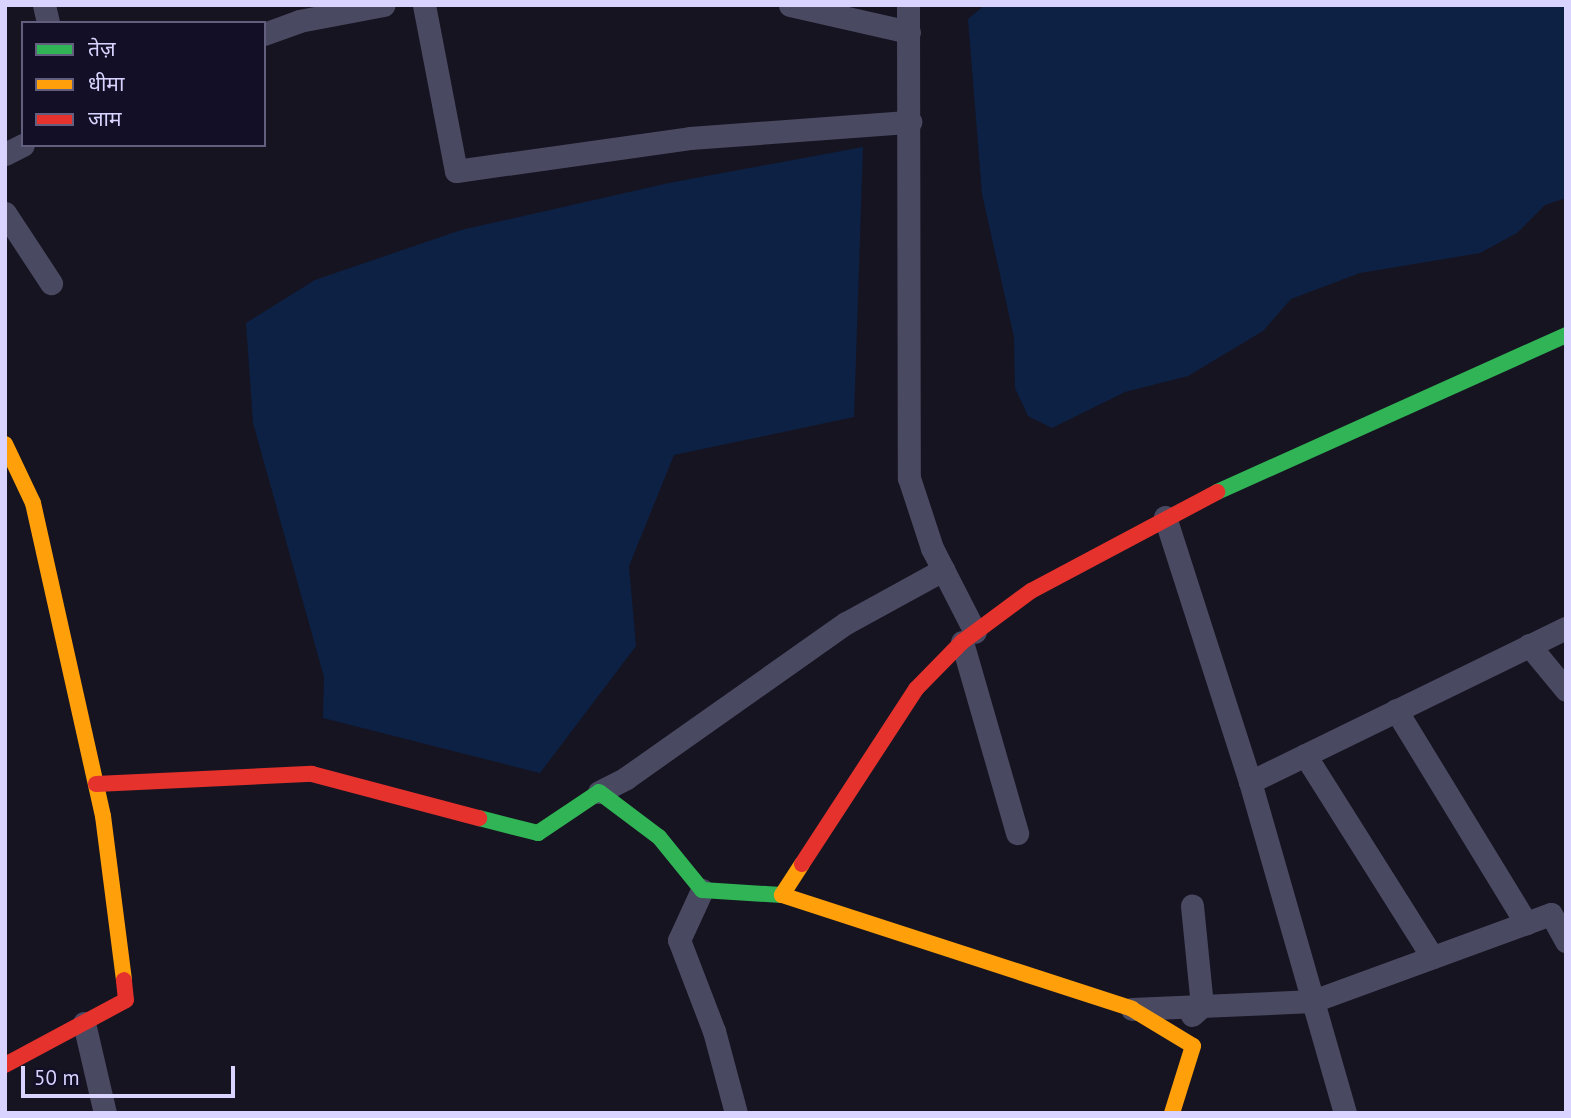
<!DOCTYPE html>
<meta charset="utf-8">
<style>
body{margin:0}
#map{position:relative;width:1571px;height:1118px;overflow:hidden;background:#161421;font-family:"PT Sans","Noto Sans Devanagari",sans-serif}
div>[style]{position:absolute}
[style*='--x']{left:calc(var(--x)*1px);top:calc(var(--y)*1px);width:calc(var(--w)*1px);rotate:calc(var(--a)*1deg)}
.water>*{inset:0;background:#0d2144}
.street>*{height:23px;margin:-11.5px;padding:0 11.5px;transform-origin:11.5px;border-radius:11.5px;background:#4a4962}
.fast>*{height:16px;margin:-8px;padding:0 8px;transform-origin:8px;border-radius:8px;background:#30b455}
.slow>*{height:16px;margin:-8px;padding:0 8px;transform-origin:8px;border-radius:8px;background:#ff9f0a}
.jam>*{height:16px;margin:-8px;padding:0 8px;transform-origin:8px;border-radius:8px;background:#e5322d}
span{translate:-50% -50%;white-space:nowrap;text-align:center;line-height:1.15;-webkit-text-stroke:6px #130f26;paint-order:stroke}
.frame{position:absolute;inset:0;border:7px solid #d9d4ff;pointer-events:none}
.legend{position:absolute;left:21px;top:21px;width:245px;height:126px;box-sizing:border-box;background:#130f26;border:2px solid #625e7d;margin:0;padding:9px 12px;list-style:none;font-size:21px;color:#d9d4ff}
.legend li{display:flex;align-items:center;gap:14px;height:35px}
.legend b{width:35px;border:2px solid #625e7d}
.scale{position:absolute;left:21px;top:1066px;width:214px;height:32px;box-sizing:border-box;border:4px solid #d9d4ff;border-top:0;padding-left:9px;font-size:21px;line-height:24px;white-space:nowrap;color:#d9d4ff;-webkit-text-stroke:5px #130f26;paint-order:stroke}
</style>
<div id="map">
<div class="water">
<i style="clip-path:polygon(985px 5px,1566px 5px,1566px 198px,1545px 205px,1517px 233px,1480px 253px,1360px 273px,1291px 299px,1263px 331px,1188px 376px,1125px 392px,1052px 428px,1028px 416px,1015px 388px,1014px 337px,982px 194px,968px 19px)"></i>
<i style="clip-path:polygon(863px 147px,854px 417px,674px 455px,629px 566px,636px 646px,540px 773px,323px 718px,324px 677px,253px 423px,246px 323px,315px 280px,461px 230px,669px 183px)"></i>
</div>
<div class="street">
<i style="--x:44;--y:5;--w:18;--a:77"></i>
<i style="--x:424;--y:5;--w:169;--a:79.1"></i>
<i style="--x:456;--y:171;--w:236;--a:-8"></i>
<i style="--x:690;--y:138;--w:221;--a:-4.2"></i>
<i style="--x:790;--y:5;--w:122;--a:12.8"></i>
<i style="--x:908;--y:5;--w:473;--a:89.9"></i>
<i style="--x:909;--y:478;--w:74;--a:71.8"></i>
<i style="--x:932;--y:548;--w:94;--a:62.9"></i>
<i style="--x:264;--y:34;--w:37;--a:-20"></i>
<i style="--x:299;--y:21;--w:86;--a:-10.7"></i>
<i style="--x:5;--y:154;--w:20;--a:-27"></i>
<i style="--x:5;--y:213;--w:84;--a:56.7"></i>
<i style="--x:1165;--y:517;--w:278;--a:72.2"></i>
<i style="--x:962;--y:642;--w:199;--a:73.9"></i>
<i style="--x:1529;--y:645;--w:58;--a:50.6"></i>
<i style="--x:1396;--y:710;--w:250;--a:58.6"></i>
<i style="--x:1305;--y:755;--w:239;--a:57.8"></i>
<i style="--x:599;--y:792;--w:30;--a:-27"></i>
<i style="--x:626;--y:778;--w:269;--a:-35.2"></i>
<i style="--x:846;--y:623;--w:111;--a:-28.7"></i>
<i style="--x:702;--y:890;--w:55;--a:114.7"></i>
<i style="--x:679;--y:940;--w:97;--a:69"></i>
<i style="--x:714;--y:1031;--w:85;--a:75"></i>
<i style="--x:1132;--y:1009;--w:181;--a:-2.5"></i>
<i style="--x:1313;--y:1001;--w:253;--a:-20.1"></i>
<i style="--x:1551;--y:914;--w:31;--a:61"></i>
<i style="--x:1192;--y:1015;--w:13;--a:-42"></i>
<i style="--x:1202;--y:1006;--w:101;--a:-95.7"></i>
<i style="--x:84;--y:1023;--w:92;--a:76.9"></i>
<i style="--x:1345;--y:1113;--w:344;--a:-106"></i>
<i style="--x:1250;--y:782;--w:352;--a:-26"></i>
</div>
<div class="fast">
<i style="--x:1217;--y:492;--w:383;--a:-24.2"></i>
<i style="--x:479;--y:818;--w:61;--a:14.3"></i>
<i style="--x:538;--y:833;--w:73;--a:-33.9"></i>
<i style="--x:599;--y:792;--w:75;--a:36.9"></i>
<i style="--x:659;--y:837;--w:68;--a:50.9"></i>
<i style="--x:702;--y:890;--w:80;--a:3.6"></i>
</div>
<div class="slow">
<i style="--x:5;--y:444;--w:65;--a:64.6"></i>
<i style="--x:33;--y:503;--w:321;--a:77.4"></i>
<i style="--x:103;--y:816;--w:165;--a:82.7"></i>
<i style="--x:802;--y:864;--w:37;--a:123"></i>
<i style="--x:782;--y:895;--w:368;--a:18"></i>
<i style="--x:1132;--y:1009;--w:71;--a:31.2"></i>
<i style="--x:1193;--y:1046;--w:70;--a:107.4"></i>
</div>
<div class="jam">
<i style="--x:96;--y:784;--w:216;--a:-2.7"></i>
<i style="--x:312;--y:774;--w:173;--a:14.8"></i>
<i style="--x:802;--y:864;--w:209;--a:-56.9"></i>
<i style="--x:916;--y:689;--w:66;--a:-45.6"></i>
<i style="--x:962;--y:642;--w:86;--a:-36.5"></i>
<i style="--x:1031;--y:591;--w:211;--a:-28"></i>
<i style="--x:5;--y:1065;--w:137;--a:-28.2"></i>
<i style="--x:126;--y:1000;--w:20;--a:-96"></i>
</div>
<div class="frame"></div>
<ul class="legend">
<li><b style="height:9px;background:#30b455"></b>तेज़</li>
<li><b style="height:9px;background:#ff9f0a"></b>धीमा</li>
<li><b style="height:9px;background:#e5322d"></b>जाम</li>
</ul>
<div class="scale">50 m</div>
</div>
